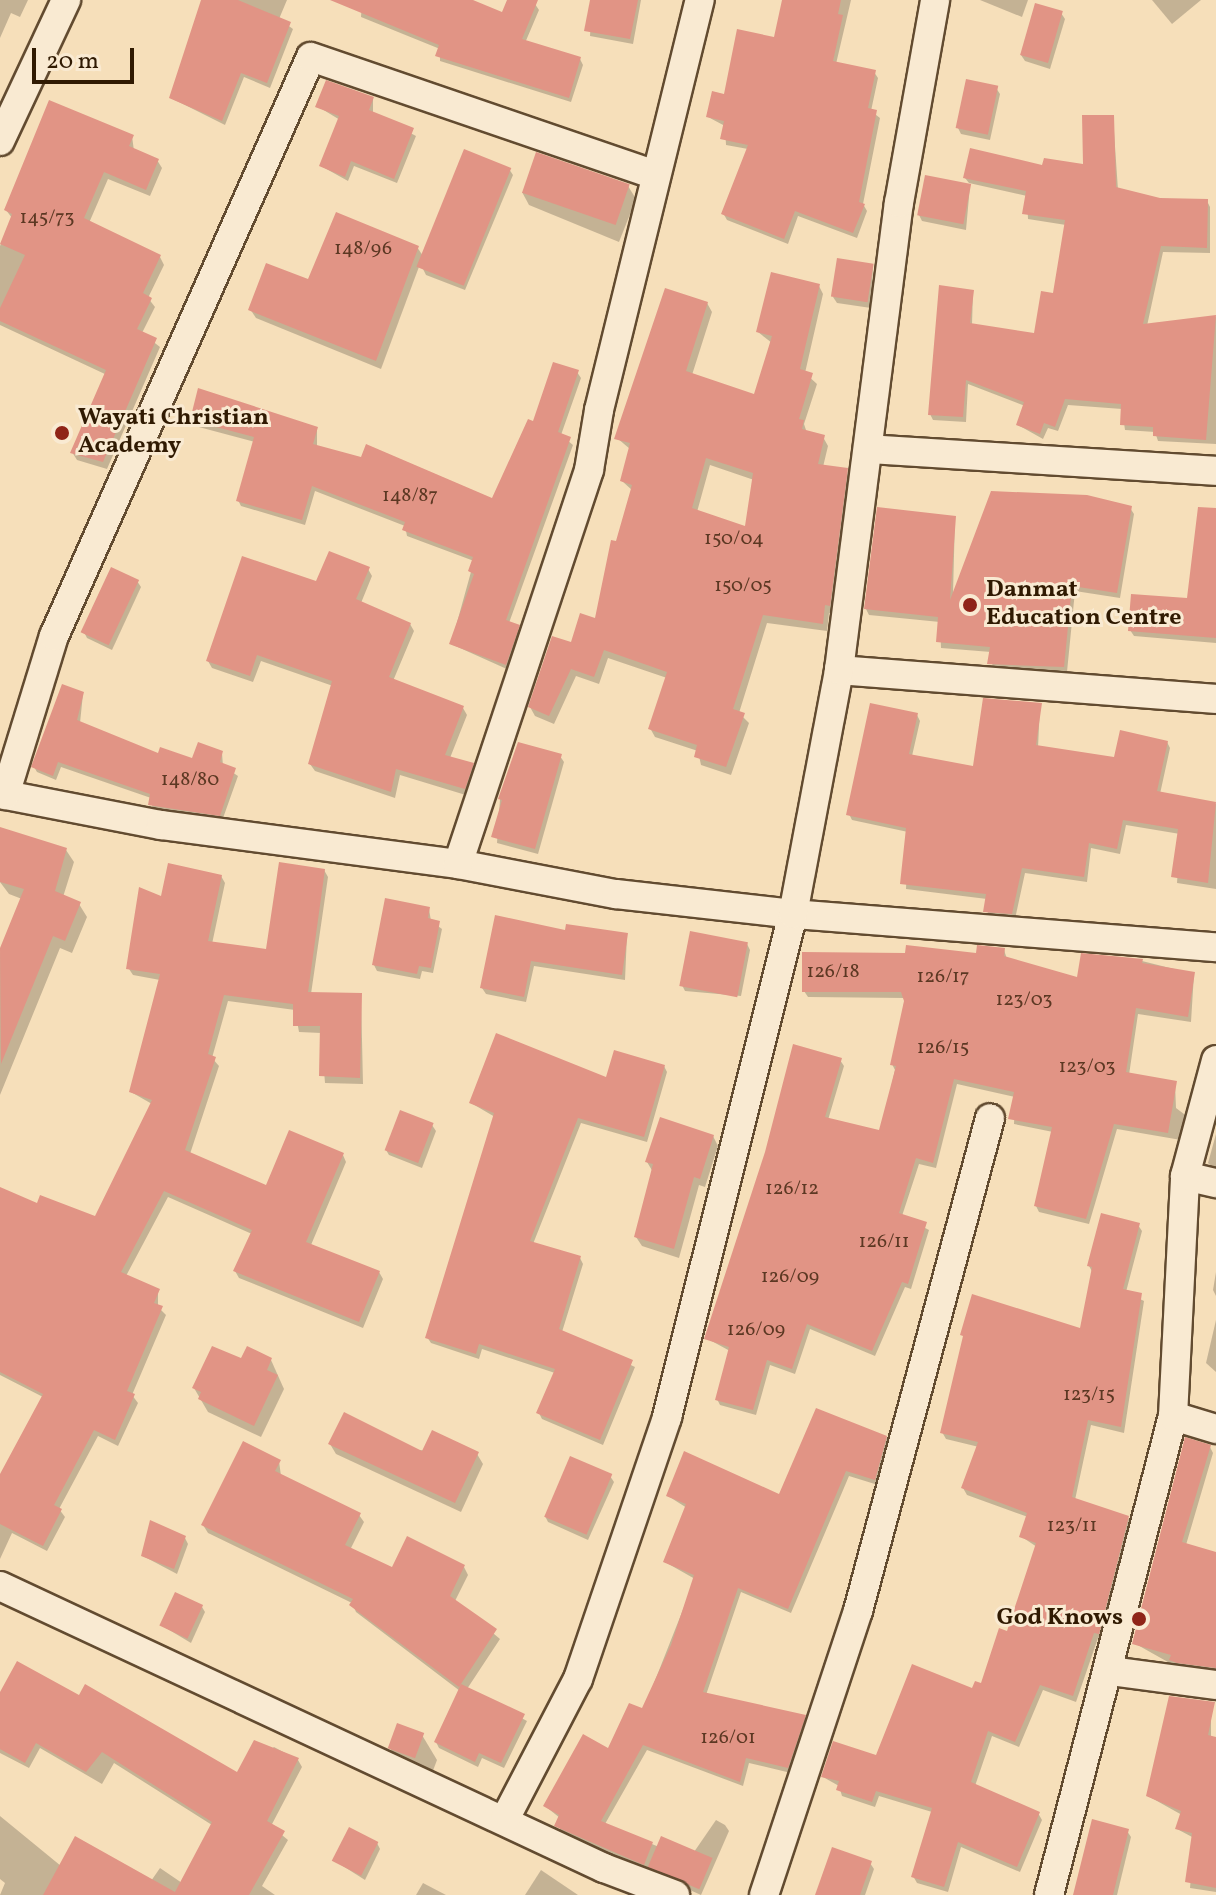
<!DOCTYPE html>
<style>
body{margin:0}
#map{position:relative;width:1216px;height:1895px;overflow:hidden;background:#f6dfba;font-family:Vollkorn,serif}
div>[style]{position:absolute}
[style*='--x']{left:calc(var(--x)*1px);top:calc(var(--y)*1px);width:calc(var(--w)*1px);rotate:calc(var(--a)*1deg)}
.shadow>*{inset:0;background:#0003}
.building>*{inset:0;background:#e19485;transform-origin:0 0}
.roads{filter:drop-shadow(2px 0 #624b30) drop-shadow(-2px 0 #624b30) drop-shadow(0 2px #624b30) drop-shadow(0 -2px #624b30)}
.minor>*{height:28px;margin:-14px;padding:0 14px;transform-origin:14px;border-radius:14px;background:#f9ead2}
.dots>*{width:22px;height:22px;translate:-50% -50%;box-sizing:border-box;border:4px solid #f9ead2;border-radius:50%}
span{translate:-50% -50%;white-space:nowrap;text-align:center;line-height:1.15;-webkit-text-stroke:6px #f9ead2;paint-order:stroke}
.number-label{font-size:20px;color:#5c3823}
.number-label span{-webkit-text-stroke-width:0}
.poi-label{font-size:24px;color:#301a02;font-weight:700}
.left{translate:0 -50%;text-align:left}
.right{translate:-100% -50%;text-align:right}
.scale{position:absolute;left:32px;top:48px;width:102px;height:36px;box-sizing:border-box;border:4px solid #301a02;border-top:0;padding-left:10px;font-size:24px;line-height:28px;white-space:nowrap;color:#301a02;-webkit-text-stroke:6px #f9ead2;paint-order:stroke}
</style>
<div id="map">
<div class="shadow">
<i style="clip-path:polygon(0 0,28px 0,20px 17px,11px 13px,0 38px)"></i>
<i style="clip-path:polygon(203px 0,287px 0,279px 19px,293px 29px,270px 88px,244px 77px,225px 125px,171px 98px)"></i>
<i style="clip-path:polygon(362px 0,467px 0,503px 15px,510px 0,535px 4px,539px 10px,525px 43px,580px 59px,583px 65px,571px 102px,440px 61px,440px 49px,361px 17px)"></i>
<i style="clip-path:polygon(592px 0,641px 0,633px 44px,590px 36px)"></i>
<i style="clip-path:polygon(784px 0,851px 0,836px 64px,874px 72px,878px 78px,871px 111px,880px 118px,863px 204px,867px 211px,857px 238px,798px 216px,788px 244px,727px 220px,723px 213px,748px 149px,726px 145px,725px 126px,708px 117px,776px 39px)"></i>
<i style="clip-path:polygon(980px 0,1028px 0,1022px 17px)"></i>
<i style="clip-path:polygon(1152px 0,1201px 0,1172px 24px)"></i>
<i style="clip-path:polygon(1061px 13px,1065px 19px,1050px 69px,1025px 61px,1021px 55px)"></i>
<i style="clip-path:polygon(996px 88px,1000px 94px,990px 140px,961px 134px,958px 128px)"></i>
<i style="clip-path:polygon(373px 98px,373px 113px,416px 136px,397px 183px,354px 166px,348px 181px,321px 166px,340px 120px,317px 106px)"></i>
<i style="clip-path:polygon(1113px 117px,1118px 190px,1160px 200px,1207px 201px,1210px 207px,1210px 253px,1163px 252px,1147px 326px,1216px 317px,1216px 444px,1158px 441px,1155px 432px,1125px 430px,1122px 409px,1068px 405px,1058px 431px,1048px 428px,1043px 439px,1018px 425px,1025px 406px,968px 384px,966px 422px,933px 420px,930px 414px,973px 292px,972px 325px,1036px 335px,1055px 295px,1066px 225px,1028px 219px,1027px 196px,969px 183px,965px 178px,1085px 166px)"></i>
<i style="clip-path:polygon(132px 136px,134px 151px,157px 160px,162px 168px,150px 196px,108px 179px,89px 223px,160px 257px,164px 265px,148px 298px,155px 307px,142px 333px,160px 347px,107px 469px,77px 460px,72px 452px,107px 375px,0 325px,0 246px,12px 218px,6px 210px)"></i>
<i style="clip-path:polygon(509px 169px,513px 175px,465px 290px,426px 275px,423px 269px)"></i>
<i style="clip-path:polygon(628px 186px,636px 199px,619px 242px,529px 205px,522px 192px)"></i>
<i style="clip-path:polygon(970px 186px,966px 230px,922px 221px,919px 215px)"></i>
<i style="clip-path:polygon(417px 247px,423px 256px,381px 369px,256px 318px,250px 309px,309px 281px)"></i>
<i style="clip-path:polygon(873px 266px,871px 308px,837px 303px,833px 297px)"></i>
<i style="clip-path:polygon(evenodd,819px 286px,823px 294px,805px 373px,817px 384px,804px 424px,807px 433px,823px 437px,828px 446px,823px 467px,847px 470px,851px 479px,834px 614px,829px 613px,827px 631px,767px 623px,739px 713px,749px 723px,731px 775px,701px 765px,698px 751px,655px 737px,650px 728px,667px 678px,608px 658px,599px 684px,576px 676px,554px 724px,535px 716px,530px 707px,572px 645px,597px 621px,633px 491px,622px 481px,630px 449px,617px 438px,707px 303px,712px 312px,692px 375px,755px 397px,772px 343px,758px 332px,819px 286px,710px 465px,754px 480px,746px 528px,697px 512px,710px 465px)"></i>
<i style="clip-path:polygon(577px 372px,581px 378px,561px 435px,573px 445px,509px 623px,522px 632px,509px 670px,451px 644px,474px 561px,407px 536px,405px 526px,315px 491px,305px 525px,241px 506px,238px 500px,255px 442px,195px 426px,192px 420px,317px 428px,317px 447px,493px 501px,534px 423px)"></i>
<i style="clip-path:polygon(1130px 508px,1134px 514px,1120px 598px,1075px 591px,1067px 672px,993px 670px,991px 652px,941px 648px,940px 622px,869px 615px,866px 609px,955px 517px,953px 594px)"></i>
<i style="clip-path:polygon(1216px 542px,1216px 643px,1134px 636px,1130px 630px,1189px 600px)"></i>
<i style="clip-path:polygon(368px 569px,372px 576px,361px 603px,410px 624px,414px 631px,393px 681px,463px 708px,467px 715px,450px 758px,472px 765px,476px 772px,469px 796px,400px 775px,395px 798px,315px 771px,310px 764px,333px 686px,261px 661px,253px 682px,212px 668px,208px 661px,317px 584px)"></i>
<i style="clip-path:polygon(137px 581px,141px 587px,112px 650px,87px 638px,84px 632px)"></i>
<i style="clip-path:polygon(83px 694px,80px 723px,159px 755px,193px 761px,222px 753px,223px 766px,238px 776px,222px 821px,153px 811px,151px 798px,61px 767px,56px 780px,37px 772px,34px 767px)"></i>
<i style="clip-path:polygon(1040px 705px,1038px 748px,1115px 759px,1167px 742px,1170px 748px,1160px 794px,1216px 804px,1216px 889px,1177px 883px,1180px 834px,1126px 825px,1120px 854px,1091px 848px,1087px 882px,1025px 873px,1015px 919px,988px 917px,987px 899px,906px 889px,908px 832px,852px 820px,849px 814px,917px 715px,920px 721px,912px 756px,975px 768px)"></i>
<i style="clip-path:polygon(560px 756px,564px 762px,538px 854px,497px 843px,500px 799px)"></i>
<i style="clip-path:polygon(0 830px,66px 850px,74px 862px,63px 897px,79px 904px,87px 917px,72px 953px,60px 948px,0 1095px,0 954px,22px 899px,9px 894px,0 882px)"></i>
<i style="clip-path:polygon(324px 870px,328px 877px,311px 994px,361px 995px,363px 1084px,325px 1083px,321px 1033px,299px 1032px,295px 1010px,228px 1001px,212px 1058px,219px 1066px,190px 1154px,267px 1188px,343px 1155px,346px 1162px,311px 1245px,379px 1272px,383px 1279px,363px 1328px,239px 1278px,235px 1271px,252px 1234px,168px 1197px,126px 1276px,158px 1291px,158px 1307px,166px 1315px,132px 1395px,138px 1403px,118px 1446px,98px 1436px,59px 1509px,65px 1517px,47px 1551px,12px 1533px,0 1559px,0 1478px,43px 1397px,0 1375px,0 1199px,96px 1218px,152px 1104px,131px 1092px,160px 980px,133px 975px,129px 969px,163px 898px,221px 876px,225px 883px,212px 944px,268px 951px)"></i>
<i style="clip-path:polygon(429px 909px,431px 921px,442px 929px,433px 973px,422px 971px,420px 979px,377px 971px,374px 965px)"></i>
<i style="clip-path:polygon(567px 932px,627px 935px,625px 980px,534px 966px,526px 1002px,486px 994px,482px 988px)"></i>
<i style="clip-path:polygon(747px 944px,750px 950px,741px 996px,685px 991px,682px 985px)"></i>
<i style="clip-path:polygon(1004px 950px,1007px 959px,1079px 980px,1142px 961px,1194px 974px,1191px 1022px,1138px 1014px,1129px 1075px,1175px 1083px,1176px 1108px,1188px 1117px,1181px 1140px,1117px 1129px,1089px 1224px,1039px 1212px,1036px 1206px,1053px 1132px,1014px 1124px,1015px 1097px,957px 1084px,936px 1168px,919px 1164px,902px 1216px,929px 1230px,911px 1289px,905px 1287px,875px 1356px,810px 1329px,795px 1374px,770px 1365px,756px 1415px,720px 1405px,717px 1399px,730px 1351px,706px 1338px,840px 1060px,844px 1066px,828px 1120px,881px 1132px,895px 1070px,892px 1064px,905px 998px,808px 997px,804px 991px)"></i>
<i style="clip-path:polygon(664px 1066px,667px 1072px,647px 1142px,581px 1123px,533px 1244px,580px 1258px,583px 1264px,562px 1332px,635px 1367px,603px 1445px,542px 1419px,539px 1413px,555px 1373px,482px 1349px,479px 1359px,431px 1343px,427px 1337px,495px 1117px,471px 1103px)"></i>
<i style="clip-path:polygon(432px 1125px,436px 1131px,422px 1168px,389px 1155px,386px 1150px)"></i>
<i style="clip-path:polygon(1216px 1134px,1216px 1170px,1208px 1163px)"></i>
<i style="clip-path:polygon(713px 1136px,718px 1146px,705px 1187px,699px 1185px,679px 1258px,642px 1246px,636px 1237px,653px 1172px,647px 1162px)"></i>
<i style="clip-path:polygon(1138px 1225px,1142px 1231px,1126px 1292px,1144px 1301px,1124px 1433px,1091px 1425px,1075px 1500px,1128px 1518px,1132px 1524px,1102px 1640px,1098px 1638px,1076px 1702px,1043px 1690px,1019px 1747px,992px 1736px,975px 1786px,1038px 1813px,1042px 1820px,1020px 1872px,961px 1847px,948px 1892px,917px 1883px,913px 1876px,932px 1812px,879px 1796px,875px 1807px,842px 1796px,839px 1786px,823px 1777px,877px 1758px,982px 1686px,1008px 1634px,1037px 1547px,1022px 1537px,1028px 1517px,967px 1495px,963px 1488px,979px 1447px,946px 1439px,942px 1432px,1082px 1331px,1093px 1273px,1089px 1266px)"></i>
<i style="clip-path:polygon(1216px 1272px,1216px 1296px,1213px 1290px)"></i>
<i style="clip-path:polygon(1216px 1320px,1216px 1372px,1206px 1363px)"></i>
<i style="clip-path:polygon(271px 1360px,284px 1389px,261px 1437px,208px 1412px,194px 1388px,242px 1361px)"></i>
<i style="clip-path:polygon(886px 1437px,889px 1443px,878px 1485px,849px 1476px,791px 1613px,741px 1592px,706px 1695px,804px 1717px,808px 1723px,791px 1773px,749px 1763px,743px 1786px,647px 1750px,605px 1824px,659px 1847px,694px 1852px,716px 1820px,725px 1825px,729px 1831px,701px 1895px,560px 1832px,560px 1818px,545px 1806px,609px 1751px,643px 1711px,695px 1579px,665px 1562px,687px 1508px,668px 1496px,780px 1497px)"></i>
<i style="clip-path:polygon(330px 1444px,477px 1454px,483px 1464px,461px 1512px,336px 1454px)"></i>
<i style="clip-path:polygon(1210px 1447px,1213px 1453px,1186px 1545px,1216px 1557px,1216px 1674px,1175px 1666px,1134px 1643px)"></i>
<i style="clip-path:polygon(279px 1461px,281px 1476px,359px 1515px,364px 1522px,350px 1550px,392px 1570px,464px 1567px,468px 1575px,455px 1601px,500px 1639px,467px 1689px,527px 1721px,504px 1768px,482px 1758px,478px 1767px,439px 1748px,436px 1742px,460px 1691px,356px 1612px,352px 1603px,208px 1533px,203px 1525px)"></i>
<i style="clip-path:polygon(610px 1476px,614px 1482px,588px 1540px,548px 1522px,545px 1516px)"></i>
<i style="clip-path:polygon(185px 1538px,188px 1544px,177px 1574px,143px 1556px)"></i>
<i style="clip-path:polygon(202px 1607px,205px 1612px,191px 1643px,161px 1625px)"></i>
<i style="clip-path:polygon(0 1696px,80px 1697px,238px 1775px,274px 1747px,298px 1760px,302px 1767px,271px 1826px,288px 1840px,262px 1886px,275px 1895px,0 1895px,5px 1883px,0 1879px,0 1816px,61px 1866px,151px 1881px,160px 1868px,182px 1883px,212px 1825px,114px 1763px,102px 1784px,40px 1748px,29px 1768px,0 1753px)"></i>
<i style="clip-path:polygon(1211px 1704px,1211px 1738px,1216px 1740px,1216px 1892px,1190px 1888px,1194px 1838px,1177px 1829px,1182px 1815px,1148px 1796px)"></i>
<i style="clip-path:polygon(422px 1735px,437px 1760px,428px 1784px,404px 1773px,390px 1748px)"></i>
<i style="clip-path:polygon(1127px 1831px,1131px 1837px,1117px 1895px,1075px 1895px)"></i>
<i style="clip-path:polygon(377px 1843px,380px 1849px,365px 1880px,335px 1861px)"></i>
<i style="clip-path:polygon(870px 1863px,874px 1869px,865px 1895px,820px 1895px)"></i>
<i style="clip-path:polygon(541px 1870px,578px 1895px,525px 1895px)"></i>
<i style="clip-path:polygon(423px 1883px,446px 1895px,416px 1895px)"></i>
</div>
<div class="building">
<i style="clip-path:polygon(201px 0,238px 0,291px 22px,267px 83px,241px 73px,222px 121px,169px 98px)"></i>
<i style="clip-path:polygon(330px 0,473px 0,502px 12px,507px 0,538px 0,522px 39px,581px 57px,569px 98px,435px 56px,439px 45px)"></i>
<i style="clip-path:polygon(590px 0,638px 0,630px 39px,584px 31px)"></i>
<i style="clip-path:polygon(782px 0,841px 0,838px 14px,843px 15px,833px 61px,876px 70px,868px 108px,877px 110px,859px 202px,865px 204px,853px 233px,795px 211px,784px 239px,721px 214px,748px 145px,720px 139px,724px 121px,706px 117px,712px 91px,724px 94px,737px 29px,774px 37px)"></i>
<i style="left:1035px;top:3px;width:29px;height:54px;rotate:16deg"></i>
<i style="left:966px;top:79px;width:33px;height:50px;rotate:12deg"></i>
<i style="clip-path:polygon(326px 80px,374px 97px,369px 110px,414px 128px,394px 179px,351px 161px,345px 177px,319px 166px,339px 116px,315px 107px)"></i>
<i style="clip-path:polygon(49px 100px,134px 135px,129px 146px,159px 159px,146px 190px,104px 172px,84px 218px,161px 255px,143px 293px,152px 298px,137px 329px,157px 338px,103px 462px,70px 453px,106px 370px,0 321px,0 308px,25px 255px,0 244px,12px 214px,4px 210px)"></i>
<i style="clip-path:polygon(1082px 115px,1114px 115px,1116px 187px,1160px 198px,1208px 199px,1207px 248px,1161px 246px,1143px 324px,1216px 315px,1206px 440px,1153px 436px,1153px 427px,1120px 425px,1121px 404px,1065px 399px,1055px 427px,1044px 423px,1040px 434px,1016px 425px,1024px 402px,966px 380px,963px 417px,928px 415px,939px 285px,974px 290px,970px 323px,1034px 333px,1041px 291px,1053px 293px,1065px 220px,1022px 214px,1026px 191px,963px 178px,970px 148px,1042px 165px,1044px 158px,1083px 164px)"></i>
<i style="left:464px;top:149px;width:51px;height:127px;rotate:22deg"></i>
<i style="left:536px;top:152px;width:99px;height:43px;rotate:19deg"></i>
<i style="left:925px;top:175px;width:47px;height:41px;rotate:11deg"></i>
<i style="clip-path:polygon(336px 212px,419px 246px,376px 361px,248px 310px,266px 263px,308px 279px)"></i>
<i style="left:837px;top:258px;width:37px;height:39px;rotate:9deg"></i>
<i style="clip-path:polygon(evenodd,771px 272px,820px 284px,800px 369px,813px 373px,799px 419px,804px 420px,802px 429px,825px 435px,818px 464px,848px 468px,830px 606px,825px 605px,823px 624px,763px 615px,733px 709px,745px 713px,726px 767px,694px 757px,697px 745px,648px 729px,667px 672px,604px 650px,594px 677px,571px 669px,549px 716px,528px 707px,552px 636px,571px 642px,580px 613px,595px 618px,611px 540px,616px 541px,632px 485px,620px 481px,630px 443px,614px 439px,665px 288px,708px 302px,686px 371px,754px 394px,772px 336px,756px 332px,771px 272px,706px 458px,753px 473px,745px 526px,692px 508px,706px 458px)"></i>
<i style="clip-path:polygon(553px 362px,579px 370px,558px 432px,571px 437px,506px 620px,520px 625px,506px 665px,449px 644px,474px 574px,468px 571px,473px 557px,402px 530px,405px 522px,312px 486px,302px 520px,236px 501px,254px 437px,190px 420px,198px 388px,318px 427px,313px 444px,361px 457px,366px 444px,492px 498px,528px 419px,533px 421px)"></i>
<i style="clip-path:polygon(991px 491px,1087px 495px,1132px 506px,1117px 593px,1072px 586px,1064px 667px,987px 664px,990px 647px,936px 642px,938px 617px,864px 609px,877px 507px,956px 516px,950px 600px)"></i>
<i style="clip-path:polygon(1198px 507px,1216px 508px,1216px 638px,1128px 631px,1131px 594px,1187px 598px)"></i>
<i style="clip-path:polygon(329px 551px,370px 567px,356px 599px,411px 623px,389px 677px,464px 706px,445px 755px,474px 763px,465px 789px,396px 769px,391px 792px,308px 764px,332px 681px,257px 655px,250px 676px,206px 661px,242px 556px,316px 581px)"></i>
<i style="left:111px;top:567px;width:31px;height:72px;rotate:25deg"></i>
<i style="clip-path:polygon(62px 684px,84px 692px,77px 720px,158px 753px,160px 747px,192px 758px,198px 742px,223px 751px,220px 762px,236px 768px,220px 816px,148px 805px,150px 794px,58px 762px,53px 776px,31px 767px)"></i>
<i style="clip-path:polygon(983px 698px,1042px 703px,1036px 745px,1114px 757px,1120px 730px,1168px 741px,1157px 791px,1216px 802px,1208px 883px,1171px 877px,1178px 829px,1123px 820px,1117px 849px,1089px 843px,1084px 877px,1022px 868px,1012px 914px,983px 912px,986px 894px,900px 884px,906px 828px,846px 815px,870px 703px,918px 713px,909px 754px,973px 766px)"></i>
<i style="clip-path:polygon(518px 742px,562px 754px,535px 849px,491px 837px,502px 800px,498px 799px)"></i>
<i style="clip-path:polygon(0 827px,67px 848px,55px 891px,81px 902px,65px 941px,53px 936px,1px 1064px,0 948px,24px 889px,0 882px)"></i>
<i style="clip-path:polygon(279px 862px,325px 869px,308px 992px,362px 993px,360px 1078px,319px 1076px,320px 1026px,293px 1026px,293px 1004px,224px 995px,208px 1054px,216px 1057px,185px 1150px,266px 1185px,289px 1130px,344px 1153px,306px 1242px,380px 1271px,359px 1322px,233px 1271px,252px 1230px,164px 1191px,121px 1272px,160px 1289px,154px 1303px,163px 1306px,127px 1391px,135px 1394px,115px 1440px,94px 1430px,54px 1505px,62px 1509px,43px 1546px,0 1524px,0 1474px,43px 1394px,0 1372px,0 1187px,37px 1203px,40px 1195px,95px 1216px,152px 1100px,129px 1092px,160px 974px,126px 969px,139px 887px,161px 896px,168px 863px,222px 875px,208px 941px,266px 949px)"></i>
<i style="clip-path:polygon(385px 898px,430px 907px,428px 918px,440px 921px,431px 968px,419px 966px,417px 974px,372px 965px)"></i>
<i style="clip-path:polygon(495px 915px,565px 930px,566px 924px,628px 933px,622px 975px,531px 961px,524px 997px,480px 988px)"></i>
<i style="left:690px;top:931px;width:59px;height:56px;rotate:11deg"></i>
<i style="clip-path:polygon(906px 945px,976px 953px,977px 945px,1005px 948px,1004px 956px,1077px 977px,1081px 953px,1143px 959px,1142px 963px,1195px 972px,1188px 1017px,1136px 1008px,1126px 1072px,1177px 1081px,1168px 1133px,1114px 1124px,1086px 1219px,1034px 1206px,1052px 1127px,1008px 1119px,1014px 1092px,954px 1079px,933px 1163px,916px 1158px,899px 1213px,927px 1222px,908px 1284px,902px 1282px,872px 1351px,807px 1324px,792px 1369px,767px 1360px,753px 1410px,715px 1400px,729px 1347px,704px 1339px,765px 1152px,793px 1044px,842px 1058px,825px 1117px,879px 1130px,896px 1066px,890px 1065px,904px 1001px,901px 992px,802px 992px,802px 952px,905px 953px)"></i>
<i style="clip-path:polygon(496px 1033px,606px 1077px,614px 1050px,665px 1065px,644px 1137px,578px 1118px,530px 1241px,581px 1256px,559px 1329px,633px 1360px,600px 1440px,536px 1413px,555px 1369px,479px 1344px,476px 1354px,425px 1338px,494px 1113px,469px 1103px)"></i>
<i style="left:400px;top:1110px;width:36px;height:43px;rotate:21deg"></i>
<i style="clip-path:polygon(660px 1117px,714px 1135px,700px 1179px,694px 1177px,674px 1249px,634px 1237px,653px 1164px,645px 1162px)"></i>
<i style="clip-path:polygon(1101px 1213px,1140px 1223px,1123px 1289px,1142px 1293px,1121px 1427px,1088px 1420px,1072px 1497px,1129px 1516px,1099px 1634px,1094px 1633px,1073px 1696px,1040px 1685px,1015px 1742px,988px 1731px,971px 1782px,1040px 1812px,1017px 1867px,958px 1842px,944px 1887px,911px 1877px,932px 1808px,876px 1791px,872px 1802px,836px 1790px,839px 1781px,821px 1777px,833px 1741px,876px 1755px,912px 1664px,972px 1688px,975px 1681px,981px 1683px,999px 1628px,1007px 1631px,1036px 1543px,1019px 1537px,1027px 1513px,961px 1488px,978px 1442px,940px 1433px,963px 1336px,960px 1335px,972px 1294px,1080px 1328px,1092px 1267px,1087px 1266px)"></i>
<i style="clip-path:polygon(212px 1346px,241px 1358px,247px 1346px,272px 1358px,267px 1370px,278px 1375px,254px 1426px,198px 1399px,201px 1392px,192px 1388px)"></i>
<i style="clip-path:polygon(816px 1408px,887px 1436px,875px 1480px,846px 1471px,788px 1609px,738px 1588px,703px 1692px,806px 1715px,788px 1768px,746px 1758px,740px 1782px,643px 1745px,601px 1821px,653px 1842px,644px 1865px,554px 1826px,559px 1815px,543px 1806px,583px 1734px,608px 1748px,629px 1703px,642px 1708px,671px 1645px,694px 1575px,663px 1562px,686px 1504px,666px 1496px,684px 1451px,779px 1494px)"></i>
<i style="clip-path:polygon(344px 1412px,422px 1451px,432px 1430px,479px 1452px,455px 1503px,328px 1444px)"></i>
<i style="clip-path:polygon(1185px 1437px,1211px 1445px,1182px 1542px,1216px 1552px,1216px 1668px,1177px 1663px,1169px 1660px,1171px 1655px,1132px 1644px)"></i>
<i style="clip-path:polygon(243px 1441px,281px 1460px,275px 1471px,361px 1513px,345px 1545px,392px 1567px,407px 1536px,465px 1565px,450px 1596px,497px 1629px,459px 1687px,349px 1605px,353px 1599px,201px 1525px)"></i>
<i style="left:570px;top:1456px;width:46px;height:66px;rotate:23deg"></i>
<i style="clip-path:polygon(150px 1520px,186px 1536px,174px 1569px,141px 1556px)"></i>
<i style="left:175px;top:1592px;width:31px;height:37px;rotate:25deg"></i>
<i style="clip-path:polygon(17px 1661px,79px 1695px,85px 1684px,237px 1772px,254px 1740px,299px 1758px,267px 1821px,285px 1831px,249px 1895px,43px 1895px,75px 1836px,175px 1892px,212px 1822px,102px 1752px,86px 1772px,36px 1743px,25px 1763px,0 1749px,0 1692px)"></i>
<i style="clip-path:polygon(461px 1684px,525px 1714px,501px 1763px,479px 1753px,475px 1762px,434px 1742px)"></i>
<i style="clip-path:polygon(1169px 1696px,1215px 1702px,1208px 1735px,1216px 1737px,1216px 1888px,1185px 1882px,1192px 1833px,1175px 1829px,1181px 1811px,1146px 1796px)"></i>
<i style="left:397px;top:1723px;width:29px;height:27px;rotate:20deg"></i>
<i style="clip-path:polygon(1092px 1819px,1129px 1829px,1113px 1895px,1073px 1895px)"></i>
<i style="left:349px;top:1827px;width:33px;height:38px;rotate:27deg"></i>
<i style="left:661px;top:1836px;width:56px;height:34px;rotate:23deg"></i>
<i style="clip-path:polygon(832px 1847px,872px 1861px,860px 1895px,815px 1895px)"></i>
</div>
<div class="roads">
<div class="minor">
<i style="--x:0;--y:141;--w:156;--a:-64.9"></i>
<i style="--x:868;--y:449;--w:349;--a:3.6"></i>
<i style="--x:839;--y:670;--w:378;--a:4.4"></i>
<i style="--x:0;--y:794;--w:164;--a:10.9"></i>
<i style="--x:161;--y:825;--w:300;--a:7.5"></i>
<i style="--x:458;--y:864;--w:161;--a:10.8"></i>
<i style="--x:616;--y:894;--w:178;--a:6.4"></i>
<i style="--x:793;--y:914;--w:424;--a:4.5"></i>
<i style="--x:5;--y:795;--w:166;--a:-72.9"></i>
<i style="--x:54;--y:636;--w:633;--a:-66.07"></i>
<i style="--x:311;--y:57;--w:364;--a:18.9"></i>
<i style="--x:458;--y:864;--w:415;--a:-71.6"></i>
<i style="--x:589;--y:470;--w:61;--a:-80.5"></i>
<i style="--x:599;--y:410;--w:422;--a:-76.2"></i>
<i style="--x:1185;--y:1176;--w:32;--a:13"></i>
<i style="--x:1173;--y:1416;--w:45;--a:16.8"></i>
<i style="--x:0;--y:1586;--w:667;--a:25.03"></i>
<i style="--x:604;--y:1868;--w:76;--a:20.8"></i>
<i style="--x:1110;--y:1671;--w:107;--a:7.5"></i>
<i style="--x:505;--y:1819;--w:158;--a:-62.5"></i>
<i style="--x:578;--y:1679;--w:277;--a:-71.2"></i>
<i style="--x:667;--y:1417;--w:519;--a:-75.94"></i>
<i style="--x:793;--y:914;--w:248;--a:-79.3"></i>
<i style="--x:839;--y:670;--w:471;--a:-82.7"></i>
<i style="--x:899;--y:203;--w:206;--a:-79.9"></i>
<i style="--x:764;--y:1895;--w:299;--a:-71.7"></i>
<i style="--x:858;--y:1611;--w:510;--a:-75.01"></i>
<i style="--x:1049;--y:1895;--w:495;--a:-75.5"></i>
<i style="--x:1173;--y:1416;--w:240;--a:-87.1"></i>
<i style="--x:1185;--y:1176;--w:120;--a:-75"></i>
</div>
</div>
<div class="dots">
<i style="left:62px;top:433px;background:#8f2418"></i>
<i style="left:970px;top:605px;background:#8f2418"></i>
<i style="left:1139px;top:1619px;background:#8f2418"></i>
</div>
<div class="number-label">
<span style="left:47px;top:218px">145/73</span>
<span style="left:363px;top:249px">148/96</span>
<span style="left:410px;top:496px">148/87</span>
<span style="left:734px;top:539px">150/04</span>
<span style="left:743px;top:586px">150/05</span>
<span style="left:190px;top:780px">148/80</span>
<span style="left:833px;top:972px">126/18</span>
<span style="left:943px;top:977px">126/17</span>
<span style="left:1024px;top:1000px">123/03</span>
<span style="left:943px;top:1048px">126/15</span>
<span style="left:1087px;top:1067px">123/03</span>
<span style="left:792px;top:1189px">126/12</span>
<span style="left:884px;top:1242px">126/11</span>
<span style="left:790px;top:1277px">126/09</span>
<span style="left:756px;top:1330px">126/09</span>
<span style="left:1089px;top:1395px">123/15</span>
<span style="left:1072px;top:1526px">123/11</span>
<span style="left:728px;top:1738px">126/01</span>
</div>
<div class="poi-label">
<span class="left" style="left:78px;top:433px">Wayati Christian<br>Academy</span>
<span class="left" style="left:986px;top:605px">Danmat<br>Education Centre</span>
<span class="right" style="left:1123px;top:1619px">God Knows</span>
</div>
<div class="scale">20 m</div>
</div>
